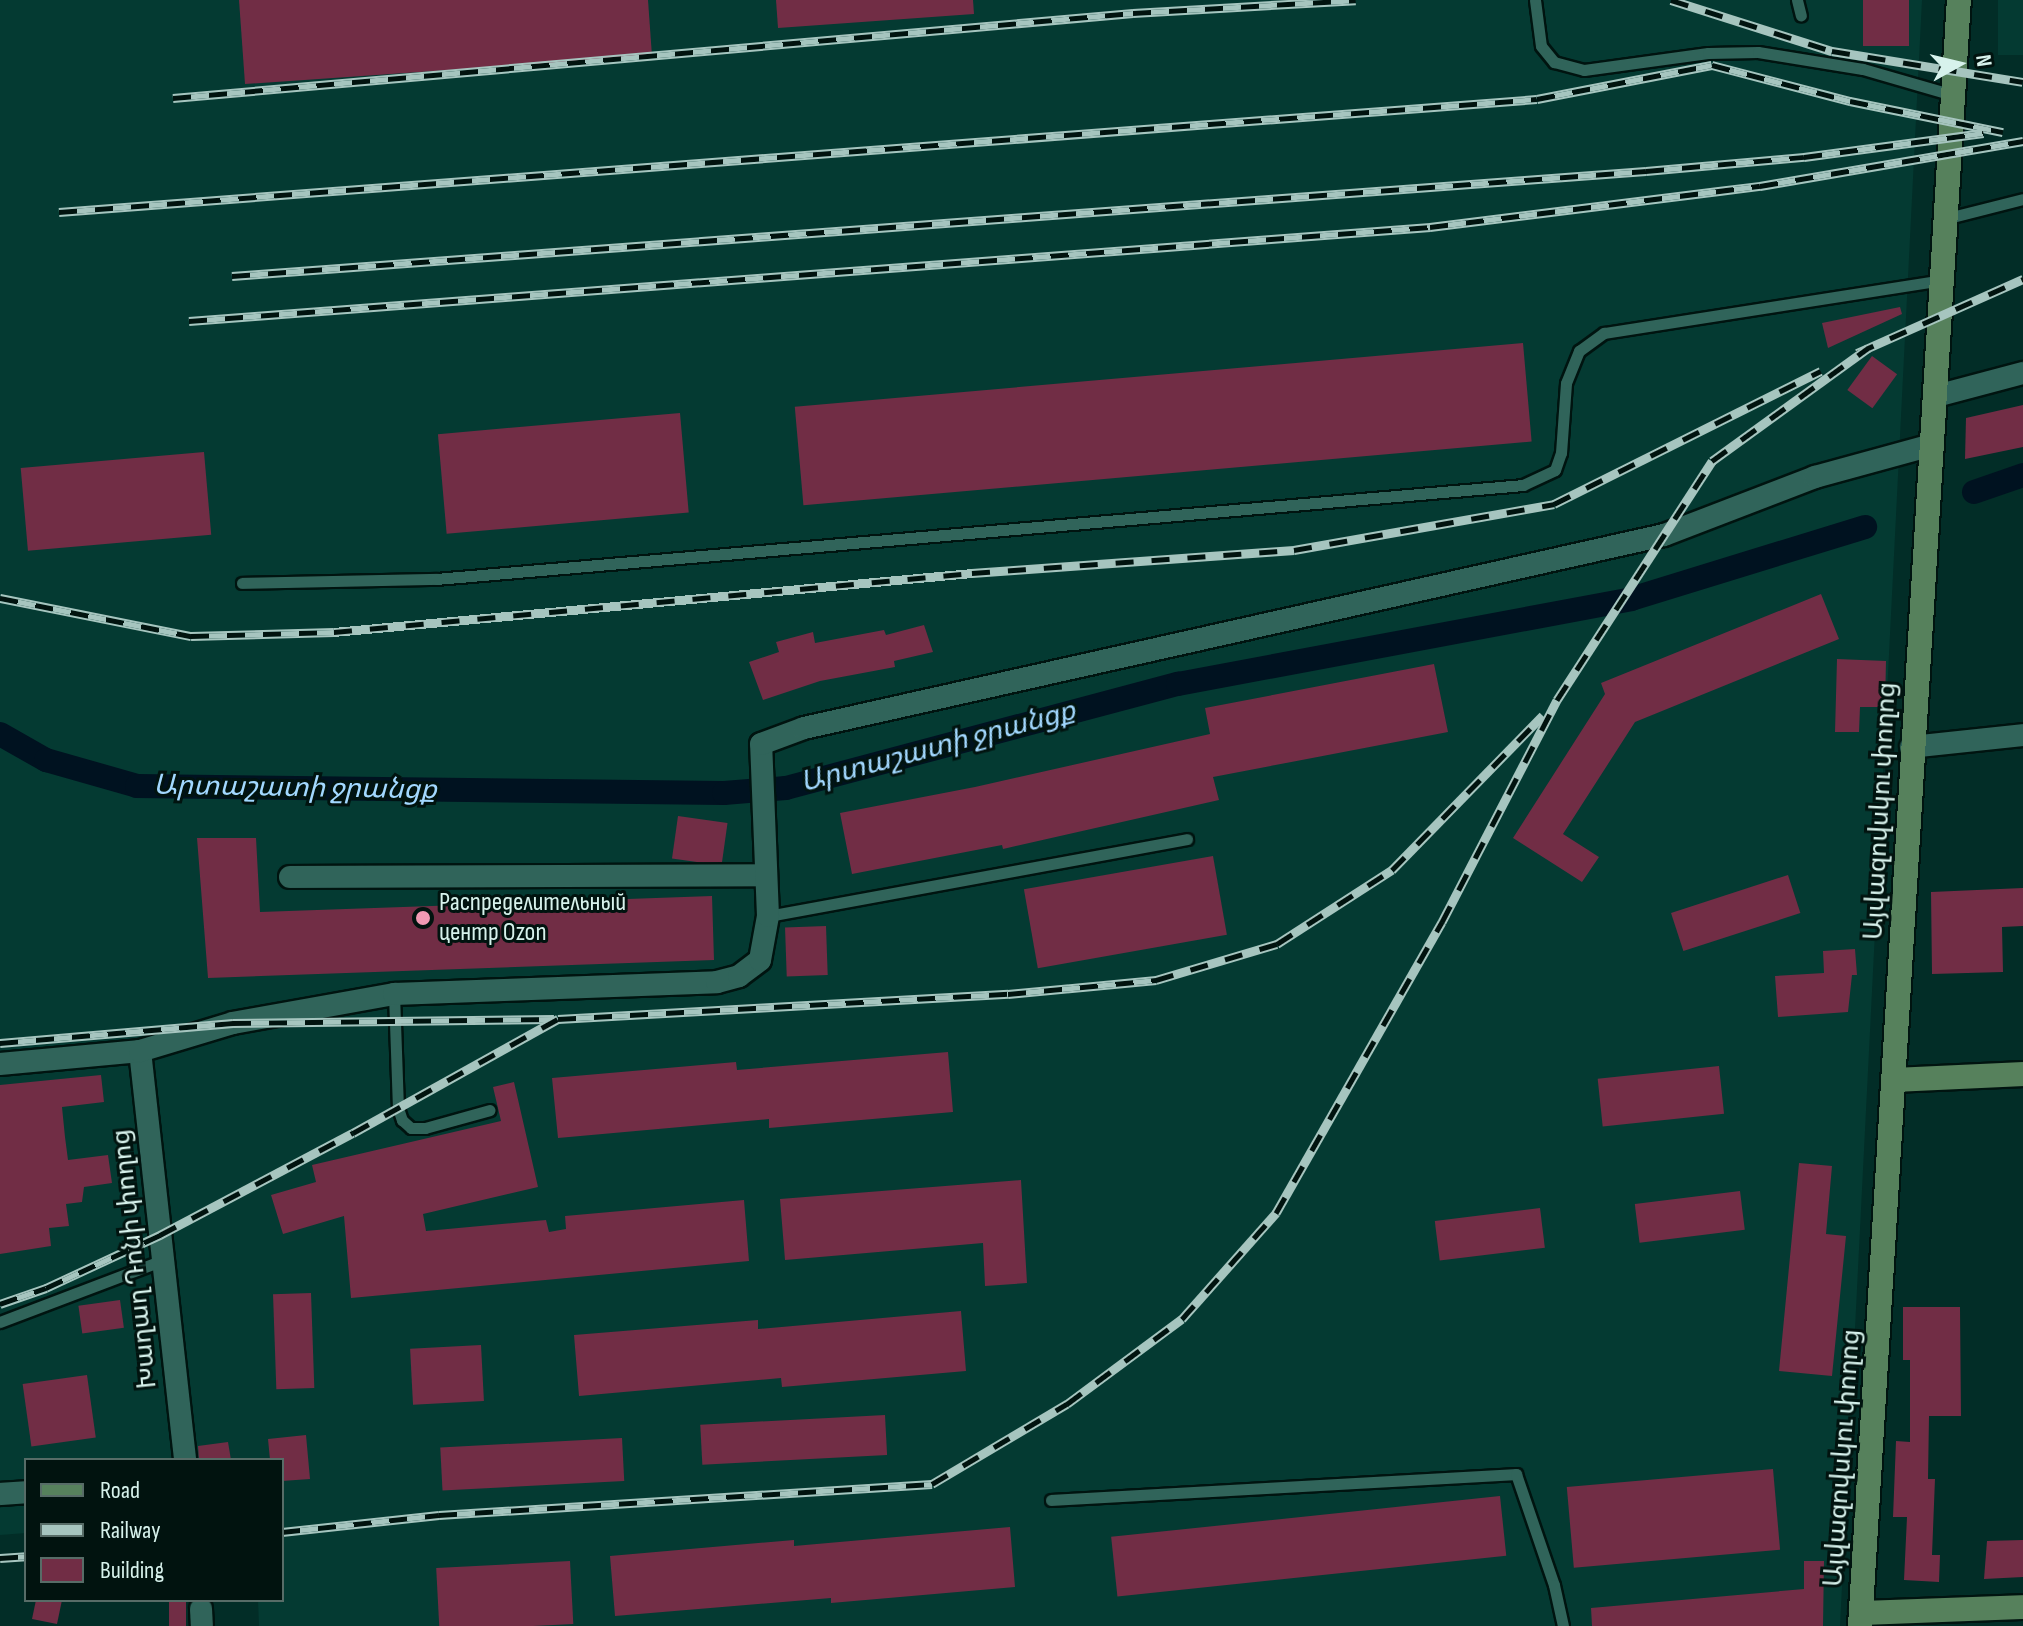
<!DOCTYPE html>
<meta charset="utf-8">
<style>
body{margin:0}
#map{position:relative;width:2023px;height:1626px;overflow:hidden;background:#022d27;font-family:"Sofia Sans Condensed","Noto Sans Armenian",sans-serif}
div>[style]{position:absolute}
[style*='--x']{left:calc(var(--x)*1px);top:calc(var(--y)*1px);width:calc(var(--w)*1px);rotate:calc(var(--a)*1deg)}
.built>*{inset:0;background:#043a32;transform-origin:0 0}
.canal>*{height:24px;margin:-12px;padding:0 12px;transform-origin:12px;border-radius:12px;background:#001220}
.building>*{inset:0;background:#712d45;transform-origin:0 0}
.roads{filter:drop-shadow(2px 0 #001410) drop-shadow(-2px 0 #001410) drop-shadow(0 2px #001410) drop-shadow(0 -2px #001410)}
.lane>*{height:11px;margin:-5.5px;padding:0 5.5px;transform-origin:5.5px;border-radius:5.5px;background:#30645a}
.street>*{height:22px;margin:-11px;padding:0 11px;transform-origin:11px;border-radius:11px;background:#30645a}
.secondary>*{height:24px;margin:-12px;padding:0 12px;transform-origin:12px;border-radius:12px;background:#56815c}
.rail>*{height:9px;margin-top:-4.5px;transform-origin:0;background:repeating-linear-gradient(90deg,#01130f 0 18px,#a6c5bf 0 36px);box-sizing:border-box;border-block:2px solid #a6c5bf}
.dots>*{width:22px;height:22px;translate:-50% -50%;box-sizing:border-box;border:4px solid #01130f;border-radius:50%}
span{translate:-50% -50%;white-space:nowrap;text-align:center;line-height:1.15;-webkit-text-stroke:6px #01130f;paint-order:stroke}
.street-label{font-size:26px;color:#d7f2ec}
.poi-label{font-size:26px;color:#d7f2ec}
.left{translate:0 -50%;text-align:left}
.water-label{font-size:28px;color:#a2d8ff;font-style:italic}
.legend{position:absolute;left:24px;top:1458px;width:260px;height:144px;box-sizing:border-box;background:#01130f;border:2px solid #576c67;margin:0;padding:10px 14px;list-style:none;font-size:24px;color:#d7f2ec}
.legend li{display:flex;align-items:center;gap:16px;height:40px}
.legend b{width:40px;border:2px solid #576c67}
.north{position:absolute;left:1919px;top:24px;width:80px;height:80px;-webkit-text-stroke:6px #01130f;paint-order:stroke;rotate:82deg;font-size:22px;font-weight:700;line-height:32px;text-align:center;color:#d7f2ec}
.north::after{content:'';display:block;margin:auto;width:28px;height:36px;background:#d7f2ec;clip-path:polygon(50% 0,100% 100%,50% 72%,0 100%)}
</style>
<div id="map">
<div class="built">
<i style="clip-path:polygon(0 0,1922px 0,1840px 1626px,259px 1626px,258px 1600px,282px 1600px,282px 1460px,26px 1460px,26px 1533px,0 1535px)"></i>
<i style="left:1998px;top:0;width:25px;height:55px"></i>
</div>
<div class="canal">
<i style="--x:1974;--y:492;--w:52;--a:-19.1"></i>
<i style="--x:0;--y:734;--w:53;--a:29.5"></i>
<i style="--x:46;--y:760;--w:95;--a:15.9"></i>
<i style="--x:137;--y:786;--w:587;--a:0.68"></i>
<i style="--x:724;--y:793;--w:62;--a:-4.6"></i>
<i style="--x:786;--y:788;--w:406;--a:-14.9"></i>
<i style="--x:1178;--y:684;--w:461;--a:-10.6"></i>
<i style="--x:1631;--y:599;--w:245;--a:-17.1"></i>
</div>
<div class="building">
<i style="clip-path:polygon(239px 0,648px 0,652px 56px,245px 84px)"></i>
<i style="clip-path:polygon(776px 0,973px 0,974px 14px,778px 28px)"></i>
<i style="left:1863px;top:0;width:46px;height:46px"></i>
<i style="clip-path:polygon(1900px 307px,1902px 314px,1828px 348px,1822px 323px)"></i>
<i style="left:1523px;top:343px;width:99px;height:731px;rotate:85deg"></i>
<i style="left:1872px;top:356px;width:31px;height:42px;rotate:36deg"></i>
<i style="clip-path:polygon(2023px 405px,2023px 447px,1965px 459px,1966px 418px)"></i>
<i style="left:680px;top:413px;width:100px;height:243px;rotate:85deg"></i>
<i style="left:204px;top:452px;width:83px;height:184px;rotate:85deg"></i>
<i style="clip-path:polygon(1821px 594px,1839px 639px,1635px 722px,1563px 834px,1599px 857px,1582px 882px,1513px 838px,1605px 694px,1601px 683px)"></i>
<i style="clip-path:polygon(924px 625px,933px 652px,894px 661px,895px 667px,820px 681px,763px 700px,749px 662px,779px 652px,776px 642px,813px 632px,815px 643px,884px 630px,886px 635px)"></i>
<i style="clip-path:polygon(1837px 659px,1886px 661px,1885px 707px,1860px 707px,1859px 732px,1835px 732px)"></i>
<i style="clip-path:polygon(1434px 664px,1448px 732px,1213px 777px,1219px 800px,1003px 849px,1002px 845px,852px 874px,840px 813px,975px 787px,1210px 734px,1205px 708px)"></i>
<i style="left:678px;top:816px;width:50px;height:43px;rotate:8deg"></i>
<i style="clip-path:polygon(197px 838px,256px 838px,260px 912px,712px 896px,714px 960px,208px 978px)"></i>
<i style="left:1213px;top:856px;width:80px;height:192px;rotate:80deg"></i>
<i style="left:1788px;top:875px;width:40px;height:123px;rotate:72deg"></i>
<i style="clip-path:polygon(2023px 888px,2023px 926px,2002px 927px,2003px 972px,1932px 974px,1931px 892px)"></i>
<i style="left:826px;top:926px;width:49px;height:41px;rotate:88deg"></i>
<i style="clip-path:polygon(1855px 949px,1857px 975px,1852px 975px,1848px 1012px,1778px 1017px,1775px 976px,1824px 973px,1823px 951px)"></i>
<i style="clip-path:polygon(948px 1052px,953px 1112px,769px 1128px,769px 1119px,558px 1138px,552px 1078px,736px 1062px,737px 1070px)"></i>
<i style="left:1719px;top:1066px;width:48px;height:122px;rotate:84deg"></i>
<i style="clip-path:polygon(101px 1075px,104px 1102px,62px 1107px,65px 1137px,68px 1160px,108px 1155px,112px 1183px,84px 1187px,82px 1202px,66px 1204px,69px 1226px,49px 1228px,51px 1246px,0 1254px,0 1085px)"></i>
<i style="clip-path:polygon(514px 1082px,538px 1187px,423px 1214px,426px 1231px,546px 1220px,549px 1232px,566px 1229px,565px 1216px,744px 1200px,749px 1261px,351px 1298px,344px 1216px,283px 1234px,271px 1195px,316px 1182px,312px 1165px,501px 1121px,493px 1087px)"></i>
<i style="clip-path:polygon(1799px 1163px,1832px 1166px,1826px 1234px,1846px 1236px,1832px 1376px,1779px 1371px)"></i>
<i style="clip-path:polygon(1021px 1180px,1027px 1283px,985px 1286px,983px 1243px,785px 1260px,780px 1199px)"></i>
<i style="left:1740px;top:1191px;width:39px;height:106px;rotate:83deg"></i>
<i style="left:1540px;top:1208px;width:40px;height:106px;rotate:83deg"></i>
<i style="left:311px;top:1293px;width:95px;height:38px;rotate:88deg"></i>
<i style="left:120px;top:1300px;width:28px;height:42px;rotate:82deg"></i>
<i style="clip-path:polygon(1903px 1307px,1960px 1307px,1961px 1416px,1929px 1416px,1928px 1479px,1935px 1479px,1932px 1555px,1940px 1555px,1939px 1582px,1904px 1580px,1907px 1517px,1893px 1517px,1896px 1441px,1910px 1442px,1910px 1360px,1903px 1360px)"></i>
<i style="clip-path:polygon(961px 1311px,966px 1371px,782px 1387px,781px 1378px,579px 1396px,574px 1335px,758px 1320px,758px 1329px)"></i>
<i style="left:481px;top:1345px;width:56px;height:71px;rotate:87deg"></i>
<i style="left:87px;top:1375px;width:63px;height:65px;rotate:82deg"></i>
<i style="left:885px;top:1415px;width:40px;height:185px;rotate:87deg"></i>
<i style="clip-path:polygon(306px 1435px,310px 1479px,282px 1481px,282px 1460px,270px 1460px,268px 1439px)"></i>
<i style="left:622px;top:1438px;width:43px;height:182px;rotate:87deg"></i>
<i style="clip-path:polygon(228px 1442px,231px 1460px,199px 1460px,198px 1446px)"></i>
<i style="left:1773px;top:1469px;width:81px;height:207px;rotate:85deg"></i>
<i style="left:1500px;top:1496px;width:60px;height:391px;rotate:84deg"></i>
<i style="clip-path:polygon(1010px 1527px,1015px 1587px,831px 1603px,831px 1598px,615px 1616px,610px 1556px,794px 1540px,794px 1546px)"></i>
<i style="clip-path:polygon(2023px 1540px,2023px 1577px,1984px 1579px,1987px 1541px)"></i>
<i style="left:570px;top:1561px;width:63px;height:134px;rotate:87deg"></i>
<i style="clip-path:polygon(1804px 1561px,1824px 1561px,1823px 1626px,1592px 1626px,1591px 1608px,1804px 1589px)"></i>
<i style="clip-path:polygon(36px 1600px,62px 1600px,57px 1624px,32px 1619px)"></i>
<i style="left:169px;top:1600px;width:17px;height:26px"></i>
</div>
<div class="roads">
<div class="lane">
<i style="--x:1535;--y:0;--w:46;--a:82.6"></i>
<i style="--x:1541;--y:46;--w:21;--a:51"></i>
<i style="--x:1554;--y:62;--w:31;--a:15"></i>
<i style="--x:1584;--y:70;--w:125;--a:-7.8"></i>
<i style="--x:1708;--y:53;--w:50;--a:-1.1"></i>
<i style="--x:1758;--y:52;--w:106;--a:9.2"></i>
<i style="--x:1863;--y:69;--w:94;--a:16.1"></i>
<i style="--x:1797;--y:0;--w:16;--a:76"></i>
<i style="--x:1948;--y:218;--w:77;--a:-14.2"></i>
<i style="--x:242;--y:583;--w:194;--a:-1.2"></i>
<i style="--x:436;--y:579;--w:1091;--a:-4.94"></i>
<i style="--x:1523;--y:485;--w:35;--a:-25"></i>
<i style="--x:1555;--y:470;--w:18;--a:-71"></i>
<i style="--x:1561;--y:453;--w:70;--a:-85.9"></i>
<i style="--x:1566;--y:383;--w:35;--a:-68"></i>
<i style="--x:1579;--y:351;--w:31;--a:-36"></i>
<i style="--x:1604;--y:333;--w:343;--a:-8.9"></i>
<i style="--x:768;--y:916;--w:426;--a:-10.4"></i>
<i style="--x:394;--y:994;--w:114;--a:88"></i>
<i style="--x:398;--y:1108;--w:13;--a:72"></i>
<i style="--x:402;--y:1120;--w:12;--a:42"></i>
<i style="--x:411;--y:1128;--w:14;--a:0"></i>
<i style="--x:425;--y:1128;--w:67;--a:-15.5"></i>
<i style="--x:0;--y:1322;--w:174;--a:-20.8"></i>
<i style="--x:1051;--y:1500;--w:466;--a:-3.2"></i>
<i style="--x:1516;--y:1474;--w:117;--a:71.1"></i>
<i style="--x:1554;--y:1585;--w:42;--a:77.6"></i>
</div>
<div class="street">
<i style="--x:1936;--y:396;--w:90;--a:-14.8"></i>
<i style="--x:1911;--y:747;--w:113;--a:-6.1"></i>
<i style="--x:290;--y:877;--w:475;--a:-0.2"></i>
<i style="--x:140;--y:1051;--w:411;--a:83.7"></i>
<i style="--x:0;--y:1064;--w:141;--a:-5.3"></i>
<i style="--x:140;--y:1051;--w:97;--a:-16.8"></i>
<i style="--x:233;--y:1023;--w:164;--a:-10.2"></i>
<i style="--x:394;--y:994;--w:323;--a:-2.1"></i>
<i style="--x:717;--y:982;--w:23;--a:-15"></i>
<i style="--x:739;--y:976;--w:26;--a:-37"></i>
<i style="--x:760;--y:960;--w:45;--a:-79.7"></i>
<i style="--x:768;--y:916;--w:172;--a:-92.3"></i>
<i style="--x:761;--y:744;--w:46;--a:-20.4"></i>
<i style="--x:804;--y:728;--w:881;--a:-12.65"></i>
<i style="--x:1664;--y:535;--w:162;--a:-21"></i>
<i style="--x:1815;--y:477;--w:121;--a:-15.3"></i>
<i style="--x:0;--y:1494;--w:26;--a:-4"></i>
<i style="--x:201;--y:1609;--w:17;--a:87"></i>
</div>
<div class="secondary">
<i style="--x:1895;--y:1080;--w:128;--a:-2.7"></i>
<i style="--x:1861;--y:1613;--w:162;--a:-2.1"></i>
<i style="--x:1860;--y:1626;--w:1629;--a:-86.52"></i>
</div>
</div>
<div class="rail">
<i style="--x:1671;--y:0;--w:169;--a:17.6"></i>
<i style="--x:1832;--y:51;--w:193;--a:9.2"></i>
<i style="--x:173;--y:98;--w:964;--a:-5.06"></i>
<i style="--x:1133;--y:13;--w:223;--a:-3.3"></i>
<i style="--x:59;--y:212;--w:1482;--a:-4.37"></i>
<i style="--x:1537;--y:99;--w:178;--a:-11"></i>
<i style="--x:1712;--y:65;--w:143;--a:14.6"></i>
<i style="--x:1850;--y:101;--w:156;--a:11.5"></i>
<i style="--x:232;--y:276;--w:1418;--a:-4.25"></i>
<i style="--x:1646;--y:171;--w:159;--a:-5.1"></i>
<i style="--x:1804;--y:157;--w:181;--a:-7.6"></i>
<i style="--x:189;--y:321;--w:1245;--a:-4.33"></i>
<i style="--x:1430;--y:227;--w:333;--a:-7.1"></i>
<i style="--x:1760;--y:186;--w:267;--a:-9.7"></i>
<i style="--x:1857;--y:353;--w:182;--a:-24"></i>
<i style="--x:0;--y:598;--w:195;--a:11.3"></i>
<i style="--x:191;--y:636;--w:143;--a:-1.6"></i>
<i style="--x:334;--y:632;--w:641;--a:-5.28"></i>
<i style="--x:972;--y:573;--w:323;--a:-4.1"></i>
<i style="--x:1294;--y:550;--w:264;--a:-10"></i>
<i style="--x:1554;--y:504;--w:298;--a:-26.5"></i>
<i style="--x:0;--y:1043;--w:234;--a:-4.9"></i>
<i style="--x:233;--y:1023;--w:321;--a:-0.7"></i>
<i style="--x:0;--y:1304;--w:49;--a:-19.2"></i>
<i style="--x:46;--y:1288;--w:126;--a:-24.9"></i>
<i style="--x:160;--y:1235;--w:218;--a:-27.9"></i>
<i style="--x:353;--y:1133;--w:235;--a:-29.1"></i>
<i style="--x:558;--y:1019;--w:451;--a:-3.2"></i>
<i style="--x:1008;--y:994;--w:149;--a:-5.4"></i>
<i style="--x:1156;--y:980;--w:126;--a:-16.6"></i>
<i style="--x:1277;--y:944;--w:137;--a:-32.8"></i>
<i style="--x:1392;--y:870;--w:216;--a:-45.7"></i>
<i style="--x:282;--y:1532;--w:158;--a:-6.2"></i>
<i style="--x:439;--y:1515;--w:494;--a:-3.6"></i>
<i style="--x:932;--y:1484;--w:157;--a:-30.7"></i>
<i style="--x:1067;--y:1404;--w:143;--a:-36.5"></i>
<i style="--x:1182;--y:1319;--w:142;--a:-48.4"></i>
<i style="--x:1276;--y:1213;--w:335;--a:-60.3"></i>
<i style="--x:1442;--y:922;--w:250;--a:-62.6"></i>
<i style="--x:1557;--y:700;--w:285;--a:-57"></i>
<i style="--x:1712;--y:461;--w:193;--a:-35.9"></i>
<i style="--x:0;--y:1558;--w:26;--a:-4"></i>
</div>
<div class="dots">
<i style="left:423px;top:918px;background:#f19ab4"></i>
</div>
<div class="street-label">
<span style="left:1881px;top:811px;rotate:-87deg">Այվազովսկու փողոց</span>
<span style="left:135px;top:1259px;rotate:-96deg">Խաղաղ Դոնի փողոց</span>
<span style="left:1843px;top:1458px;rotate:-86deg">Այվազովսկու փողոց</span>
</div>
<div class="poi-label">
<span class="left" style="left:439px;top:918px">Распределительный<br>центр Ozon</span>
</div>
<div class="water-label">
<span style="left:938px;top:747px;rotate:-15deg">Արտաշատի ջրանցք</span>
<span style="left:295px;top:788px;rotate:1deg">Արտաշատի ջրանցք</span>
</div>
<ul class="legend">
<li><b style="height:10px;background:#56815c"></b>Road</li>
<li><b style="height:10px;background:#a6c5bf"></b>Railway</li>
<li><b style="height:22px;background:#712d45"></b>Building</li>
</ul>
<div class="north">N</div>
</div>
